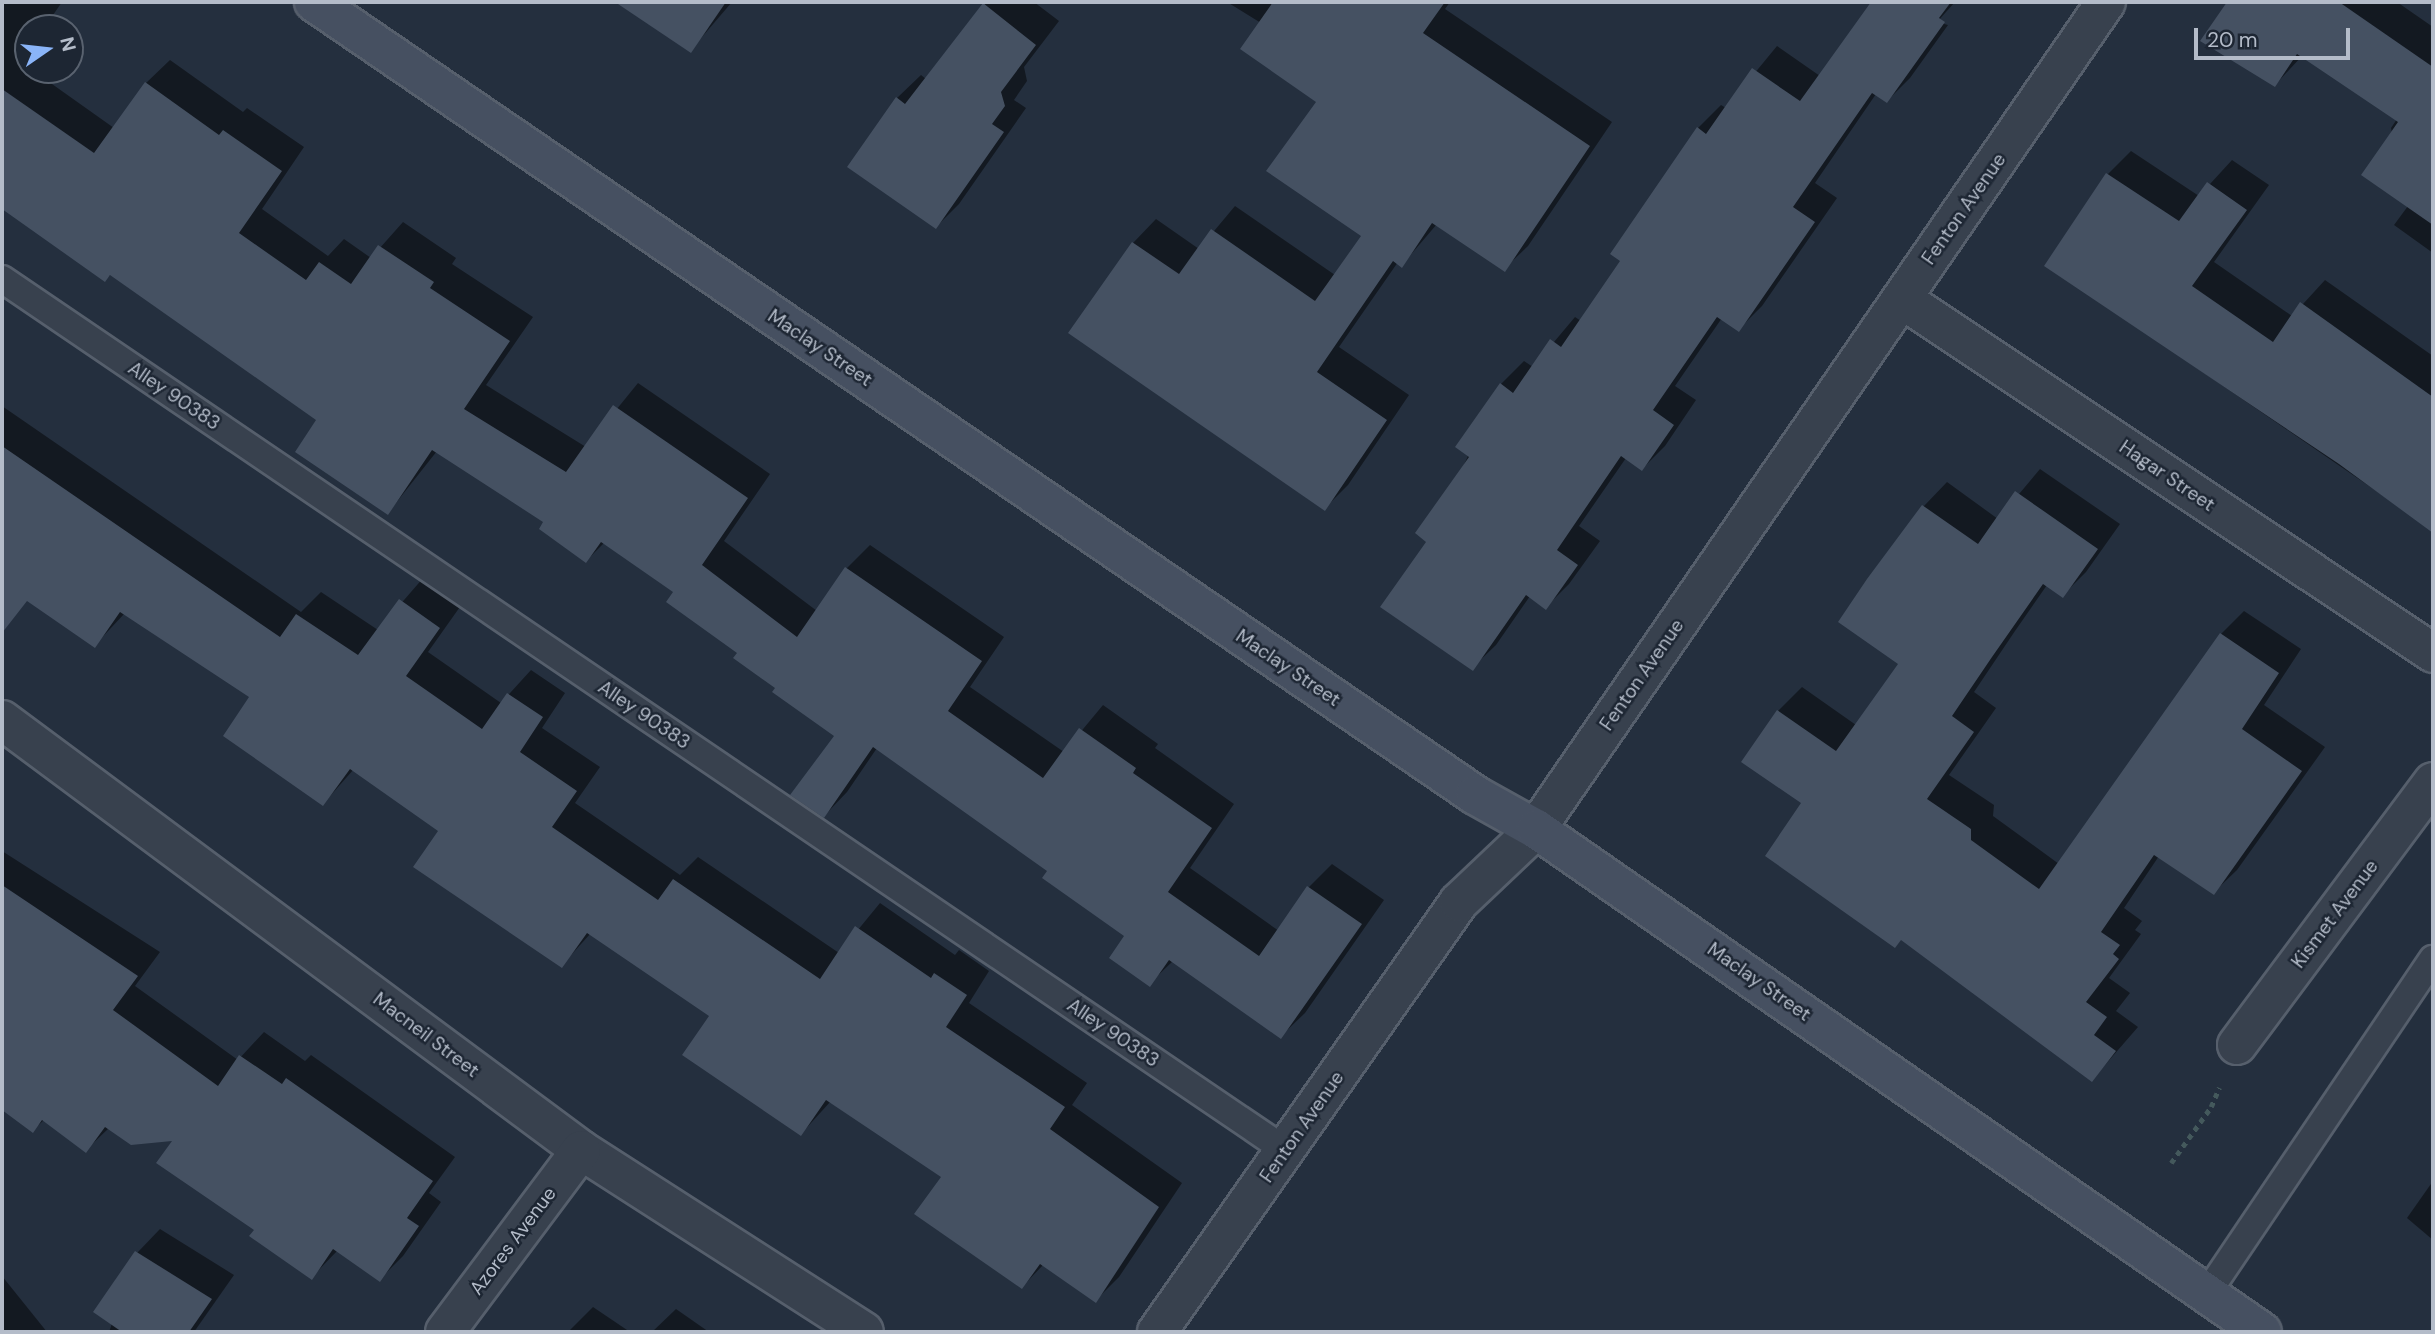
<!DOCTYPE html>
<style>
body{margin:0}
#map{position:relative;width:2435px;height:1334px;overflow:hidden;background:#242f3e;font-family:"DM Sans",sans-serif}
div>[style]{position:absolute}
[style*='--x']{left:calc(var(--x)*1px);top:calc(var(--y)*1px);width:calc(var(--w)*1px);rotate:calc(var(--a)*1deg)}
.shadow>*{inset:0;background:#0007}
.building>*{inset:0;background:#455162}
.path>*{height:4.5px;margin-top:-2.25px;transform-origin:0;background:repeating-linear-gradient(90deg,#44595c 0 5px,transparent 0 10px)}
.roads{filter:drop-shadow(2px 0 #565f6c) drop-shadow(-2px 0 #565f6c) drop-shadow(0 2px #565f6c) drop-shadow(0 -2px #565f6c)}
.lane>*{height:26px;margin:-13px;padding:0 13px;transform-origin:13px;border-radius:13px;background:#38414e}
.street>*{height:38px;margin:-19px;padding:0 19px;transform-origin:19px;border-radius:19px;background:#38414e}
.secondary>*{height:38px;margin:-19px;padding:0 19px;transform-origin:19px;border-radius:19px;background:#465061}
span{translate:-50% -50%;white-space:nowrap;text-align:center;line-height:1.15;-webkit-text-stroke:5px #1d2633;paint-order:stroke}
.street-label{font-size:19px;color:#b4bcc9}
.frame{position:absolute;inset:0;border:4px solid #b4bcc9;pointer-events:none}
.north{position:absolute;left:14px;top:14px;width:70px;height:70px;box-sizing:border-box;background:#1d2633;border:2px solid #59626f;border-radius:50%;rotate:76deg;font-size:19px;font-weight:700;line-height:28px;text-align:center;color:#b4bcc9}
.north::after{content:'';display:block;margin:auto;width:24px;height:32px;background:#8ab4f8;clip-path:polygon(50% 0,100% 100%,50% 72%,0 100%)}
.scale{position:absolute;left:2194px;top:28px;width:156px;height:32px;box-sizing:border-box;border:4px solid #b4bcc9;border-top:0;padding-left:9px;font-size:21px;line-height:24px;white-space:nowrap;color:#b4bcc9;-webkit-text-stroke:5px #1d2633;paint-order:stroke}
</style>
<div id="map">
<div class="shadow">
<i style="clip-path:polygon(2px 2px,62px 2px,44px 28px,28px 28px,28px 51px,21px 62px,114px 128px,146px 83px,170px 60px,243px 112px,247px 108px,304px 147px,262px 209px,328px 256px,344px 239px,371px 258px,403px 222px,456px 258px,452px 264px,533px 317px,486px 385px,586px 447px,638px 383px,770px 474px,724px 541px,817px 611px,847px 568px,870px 545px,1004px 637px,970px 687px,1064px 752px,1103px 705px,1158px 744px,1155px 748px,1234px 804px,1190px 868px,1279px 931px,1309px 887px,1332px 864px,1384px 900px,1305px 1013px,1281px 1036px,1173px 961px,1149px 984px,1127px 935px,1049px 871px,877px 748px,847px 792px,824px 816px,836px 735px,676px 591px,604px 543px,586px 561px,546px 522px,437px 451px,388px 513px,319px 419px,111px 274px,105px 280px,2px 208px)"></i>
<i style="clip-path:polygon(618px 2px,732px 2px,690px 51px)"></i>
<i style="clip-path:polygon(987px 2px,1034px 2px,1059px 21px,1024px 67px,1027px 81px,1014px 100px,1026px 108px,959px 204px,936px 227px,897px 98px,921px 75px,926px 79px)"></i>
<i style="clip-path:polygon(1227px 2px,1450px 2px,1445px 9px,1612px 122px,1528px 246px,1504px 269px,1437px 224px,1402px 265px,1398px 262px,1339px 347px,1409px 395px,1348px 485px,1324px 509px,1133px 243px,1156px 219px,1199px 249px,1235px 206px,1335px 275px,1363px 235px,1318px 101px,1261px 23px)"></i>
<i style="clip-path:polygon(1885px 2px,1955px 2px,1937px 22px,1948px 25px,1910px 78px,1887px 101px,1876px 94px,1815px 183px,1837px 198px,1762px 306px,1738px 330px,1722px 318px,1675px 386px,1696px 400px,1665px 446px,1642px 469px,1626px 458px,1579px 526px,1600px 541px,1569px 584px,1546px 607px,1530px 596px,1496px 645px,1472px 668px,1429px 541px,1501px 384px,1524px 361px,1533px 367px,1575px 317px,1581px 321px,1622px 260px,1698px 128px,1721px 105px,1726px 108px,1777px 46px,1820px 76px,1894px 8px)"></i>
<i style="clip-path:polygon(2229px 2px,2397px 2px,2433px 27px,2433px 253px,2394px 225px,2408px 206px,2391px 128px,2397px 119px,2302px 56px,2275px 85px,2203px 40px)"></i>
<i style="clip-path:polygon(2131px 151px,2199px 196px,2232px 160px,2269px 185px,2214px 262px,2292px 316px,2325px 280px,2433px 356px,2433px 530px,2047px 265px,2108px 174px)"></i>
<i style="clip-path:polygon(2px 406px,301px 612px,321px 592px,378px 630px,424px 577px,462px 604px,428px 652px,501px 703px,531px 670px,565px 693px,542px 728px,600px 767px,575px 803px,680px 875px,698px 857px,839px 953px,880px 903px,955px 955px,959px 950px,989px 971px,969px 1003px,1087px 1083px,1072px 1105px,1182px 1183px,1119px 1277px,1096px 1300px,1044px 1264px,1022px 1287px,943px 1176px,831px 1101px,801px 1134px,711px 1016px,591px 933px,562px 965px,440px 830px,354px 769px,323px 804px,251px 697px,125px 613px,94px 646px,28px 599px,24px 602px,2px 585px)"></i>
<i style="clip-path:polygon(2040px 469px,2120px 524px,2086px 572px,2063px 595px,2047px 585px,2015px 631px,1974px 692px,1996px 708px,1949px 775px,1994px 805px,1993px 816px,2059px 864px,2221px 634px,2244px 611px,2301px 649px,2264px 705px,2325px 747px,2237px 870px,2213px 893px,2159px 856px,2124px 908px,2142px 921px,2135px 930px,2141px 934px,2109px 978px,2130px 993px,2116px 1011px,2138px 1027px,2092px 1080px,1804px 803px,1744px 761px,1778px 711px,1802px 687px,1856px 725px,1901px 663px,1868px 580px,1924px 506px,1947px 482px,1998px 519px)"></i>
<i style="clip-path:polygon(2px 851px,160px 952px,135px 986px,238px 1060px,264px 1032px,305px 1061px,311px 1055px,455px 1157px,429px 1193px,441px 1202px,403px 1256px,380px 1279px,338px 1250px,311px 1278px,256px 1229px,176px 1139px,109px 1128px,86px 1150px,44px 1120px,33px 1130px,2px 1108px,2px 1085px,9px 1074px,2px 1068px)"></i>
<i style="clip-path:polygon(2433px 1181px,2433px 1240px,2407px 1218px)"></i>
<i style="clip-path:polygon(160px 1229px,234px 1275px,194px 1332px,109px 1332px,137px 1253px)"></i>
<i style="clip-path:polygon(2px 1276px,47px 1332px,2px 1332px)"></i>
<i style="clip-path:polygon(593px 1307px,630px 1332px,568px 1332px)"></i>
<i style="clip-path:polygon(676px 1309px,709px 1332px,652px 1332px)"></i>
</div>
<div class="building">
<i style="clip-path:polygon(615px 2px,726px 2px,691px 53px)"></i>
<i style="clip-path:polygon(1273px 2px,1445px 2px,1423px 33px,1590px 146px,1505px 272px,1432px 223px,1402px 268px,1393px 261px,1317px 372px,1387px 420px,1325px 511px,1068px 333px,1132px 242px,1179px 274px,1211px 229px,1315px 301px,1361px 236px,1266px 171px,1316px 102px,1240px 49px)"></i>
<i style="clip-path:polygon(1871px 2px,1951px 2px,1939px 18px,1945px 22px,1887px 103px,1872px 93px,1793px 207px,1815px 222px,1739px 332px,1717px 317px,1653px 410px,1674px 425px,1642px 471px,1621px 456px,1557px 550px,1578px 565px,1546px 610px,1526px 595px,1473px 671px,1380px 607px,1426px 542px,1415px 533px,1469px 457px,1455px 447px,1500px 383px,1513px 393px,1550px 339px,1561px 347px,1620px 261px,1610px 254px,1697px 127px,1706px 134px,1752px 68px,1800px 101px)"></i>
<i style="clip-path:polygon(2227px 2px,2339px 2px,2433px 67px,2433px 225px,2361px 175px,2398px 122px,2297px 54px,2275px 87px,2200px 41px)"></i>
<i style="clip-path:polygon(983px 3px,1036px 45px,1001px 92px,1005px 106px,992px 124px,1004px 132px,936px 229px,847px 167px,896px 97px,905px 104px)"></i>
<i style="clip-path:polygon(145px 82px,219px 135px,223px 130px,282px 171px,239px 233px,306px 280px,319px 262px,351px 284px,378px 245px,434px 282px,430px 288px,510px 341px,464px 409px,566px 472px,613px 405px,748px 498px,702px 565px,797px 637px,845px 567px,982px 661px,948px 711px,1043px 778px,1079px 728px,1136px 768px,1133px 773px,1212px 828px,1168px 892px,1259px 956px,1307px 886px,1362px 924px,1281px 1039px,1169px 960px,1150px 987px,1109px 958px,1124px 936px,1042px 878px,1047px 871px,873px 747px,824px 818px,790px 795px,834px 736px,772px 692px,775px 688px,733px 658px,737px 653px,666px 602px,673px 592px,601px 542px,586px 563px,539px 529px,543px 522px,432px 450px,388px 515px,295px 452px,316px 420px,110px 275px,105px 282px,2px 209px,2px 89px,94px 153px)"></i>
<i style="clip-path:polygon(2106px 173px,2179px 221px,2207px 182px,2247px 210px,2192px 286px,2273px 342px,2300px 302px,2433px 397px,2433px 533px,2339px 464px,2044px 266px)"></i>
<i style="clip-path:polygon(2px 446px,280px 637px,296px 614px,358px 655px,399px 599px,440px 628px,406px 676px,482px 729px,507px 693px,543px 717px,520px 752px,577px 791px,552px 827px,658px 900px,673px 879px,820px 979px,855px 926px,931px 978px,934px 973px,967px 995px,946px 1027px,1065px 1107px,1050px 1129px,1159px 1207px,1096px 1303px,1040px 1264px,1022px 1289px,914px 1214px,941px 1177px,826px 1100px,801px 1136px,682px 1055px,709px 1016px,587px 933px,562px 968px,413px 867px,438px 831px,350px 769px,323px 806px,223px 736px,249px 697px,120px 612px,95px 648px,27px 601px,2px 633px)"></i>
<i style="clip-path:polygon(2015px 491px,2098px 549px,2063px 598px,2043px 584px,1992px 657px,1952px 716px,1974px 732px,1927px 799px,1971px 829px,1971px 840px,2039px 889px,2220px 633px,2279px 673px,2242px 729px,2302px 771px,2214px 895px,2154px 855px,2101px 932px,2120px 945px,2113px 954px,2119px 959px,2086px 1002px,2107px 1017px,2094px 1035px,2116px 1051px,2092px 1082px,1901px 940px,1895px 948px,1765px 856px,1801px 803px,1741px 762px,1777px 710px,1836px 751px,1898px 664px,1838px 622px,1867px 579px,1922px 505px,1978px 544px)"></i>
<i style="clip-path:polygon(2px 885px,138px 976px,113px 1010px,218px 1086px,239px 1055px,282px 1084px,286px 1078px,433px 1181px,407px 1218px,419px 1226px,380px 1282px,333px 1249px,312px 1280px,249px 1236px,254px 1230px,156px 1163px,172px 1141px,131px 1145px,105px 1127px,86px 1153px,42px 1120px,33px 1133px,2px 1110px)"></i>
<i style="clip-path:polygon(135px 1251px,212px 1299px,189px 1332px,122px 1332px,93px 1312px)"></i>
</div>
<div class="path">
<i style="--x:2171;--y:1163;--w:69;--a:-54.5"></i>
<i style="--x:2211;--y:1107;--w:21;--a:-67"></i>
</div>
<div class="roads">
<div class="lane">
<i style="--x:2;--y:279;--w:1551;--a:34.17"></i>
<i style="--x:2208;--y:1292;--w:402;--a:-56"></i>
</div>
<div class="street">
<i style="--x:1902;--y:299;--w:638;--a:33.69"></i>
<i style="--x:2;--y:720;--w:721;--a:36.6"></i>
<i style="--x:581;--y:1150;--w:336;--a:32.7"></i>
<i style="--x:2237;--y:1045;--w:328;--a:-53.3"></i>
<i style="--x:445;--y:1332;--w:227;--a:-53.2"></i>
<i style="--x:1157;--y:1332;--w:525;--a:-54.92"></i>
<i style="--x:1459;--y:902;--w:106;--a:-43.5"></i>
<i style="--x:1536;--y:829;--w:1004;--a:-55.42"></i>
</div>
<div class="secondary">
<i style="--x:314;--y:2;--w:1406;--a:34.33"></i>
<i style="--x:1475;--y:795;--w:70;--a:29.1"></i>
<i style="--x:1536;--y:829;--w:883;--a:34.72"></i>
</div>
</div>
<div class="street-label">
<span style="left:1964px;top:209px;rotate:-55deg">Fenton Avenue</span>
<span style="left:820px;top:348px;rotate:34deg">Maclay Street</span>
<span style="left:174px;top:396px;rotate:34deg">Alley 90383</span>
<span style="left:2167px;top:476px;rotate:34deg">Hagar Street</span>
<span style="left:1288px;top:668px;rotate:34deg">Maclay Street</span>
<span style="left:1642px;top:675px;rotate:-55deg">Fenton Avenue</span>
<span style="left:644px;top:715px;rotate:34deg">Alley 90383</span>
<span style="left:2335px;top:914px;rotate:-53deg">Kismet Avenue</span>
<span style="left:1759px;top:982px;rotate:35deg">Maclay Street</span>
<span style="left:1113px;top:1033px;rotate:34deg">Alley 90383</span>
<span style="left:426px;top:1035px;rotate:37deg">Macneil Street</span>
<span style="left:1302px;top:1127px;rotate:-55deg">Fenton Avenue</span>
<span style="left:513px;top:1241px;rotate:-53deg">Azores Avenue</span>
</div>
<div class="frame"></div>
<div class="north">N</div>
<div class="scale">20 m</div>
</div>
